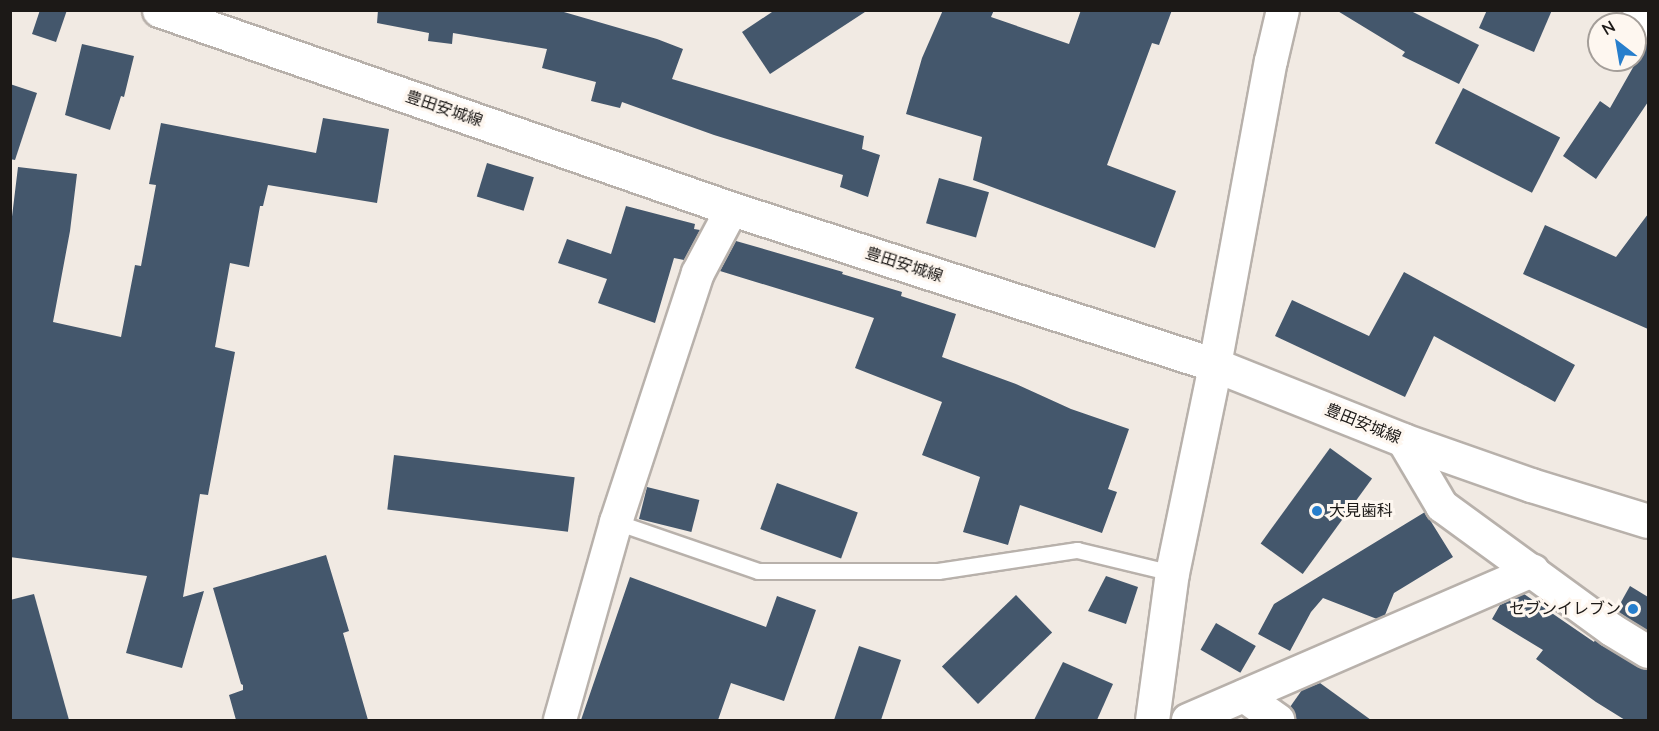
<!DOCTYPE html>
<meta charset="utf-8">
<style>
body{margin:0}
#map{position:relative;width:1659px;height:731px;overflow:hidden;background:#f1eae3;font-family:"Nunito Sans","Noto Sans JP",sans-serif}
div>[style]{position:absolute}
[style*='--x']{left:calc(var(--x)*1px);top:calc(var(--y)*1px);width:calc(var(--w)*1px);rotate:calc(var(--a)*1deg)}
.building>*{inset:0;background:#44576c;transform-origin:0 0}
.roads{filter:drop-shadow(2px 0 #b8b1ab) drop-shadow(-2px 0 #b8b1ab) drop-shadow(0 2px #b8b1ab) drop-shadow(0 -2px #b8b1ab)}
.lane>*{height:15px;margin:-7.5px;padding:0 7.5px;transform-origin:7.5px;border-radius:7.5px;background:#fff}
.street>*{height:32px;margin:-16px;padding:0 16px;transform-origin:16px;border-radius:16px;background:#fff}
.secondary>*{height:33px;margin:-16.5px;padding:0 16.5px;transform-origin:16.5px;border-radius:16.5px;background:#fff}
.primary>*{height:33px;margin:-16.5px;padding:0 16.5px;transform-origin:16.5px;border-radius:16.5px;background:#fff}
.dots>*{width:16px;height:16px;translate:-50% -50%;box-sizing:border-box;border:3px solid #fef7f0;border-radius:50%}
span{translate:-50% -50%;white-space:nowrap;text-align:center;line-height:1.15;-webkit-text-stroke:6px #fef7f0;paint-order:stroke}
.street-label{font-size:16px;color:#1c1917}
.poi-label{font-size:16px;color:#1c1917}
.left{translate:0 -50%;text-align:left}
.right{translate:-100% -50%;text-align:right}
.frame{position:absolute;inset:0;border:12px solid #1c1917;pointer-events:none}
.north{position:absolute;left:1587px;top:12px;width:60px;height:60px;box-sizing:border-box;background:#fef7f0;border:2px solid #a49e99;border-radius:50%;rotate:329deg;font-size:16px;font-weight:700;line-height:24px;text-align:center;color:#1c1917}
.north::after{content:'';display:block;margin:auto;width:21px;height:27px;background:#277ecc;clip-path:polygon(50% 0,100% 100%,50% 72%,0 100%)}
</style>
<div id="map">
<div class="building">
<i style="clip-path:polygon(40px 10px,67px 10px,56px 42px,32px 34px)"></i>
<i style="clip-path:polygon(378px 10px,557px 10px,657px 39px,683px 49px,672px 79px,864px 136px,862px 149px,880px 155px,868px 197px,840px 187px,843px 175px,714px 135px,622px 102px,620px 108px,591px 101px,596px 82px,542px 68px,547px 49px,453px 33px,452px 44px,428px 41px,429px 33px,377px 23px)"></i>
<i style="clip-path:polygon(775px 10px,868px 10px,770px 74px,742px 32px)"></i>
<i style="clip-path:polygon(943px 10px,994px 10px,991px 17px,1069px 44px,1081px 10px,1172px 10px,1159px 45px,1152px 43px,1107px 165px,1176px 191px,1155px 248px,973px 180px,982px 137px,906px 114px,922px 58px)"></i>
<i style="clip-path:polygon(1336px 10px,1409px 10px,1479px 45px,1459px 84px,1402px 56px,1405px 52px)"></i>
<i style="clip-path:polygon(1487px 10px,1552px 10px,1534px 52px,1479px 28px)"></i>
<i style="clip-path:polygon(1648px 41px,1648px 102px,1596px 179px,1563px 156px,1600px 101px,1610px 108px)"></i>
<i style="clip-path:polygon(82px 44px,134px 56px,124px 97px,121px 96px,110px 130px,65px 115px)"></i>
<i style="clip-path:polygon(10px 84px,37px 93px,15px 160px,10px 159px)"></i>
<i style="left:1463px;top:88px;width:109px;height:62px;rotate:27deg"></i>
<i style="clip-path:polygon(323px 118px,389px 129px,377px 203px,268px 185px,263px 206px,260px 206px,249px 267px,230px 263px,215px 347px,235px 352px,208px 495px,200px 494px,183px 597px,204px 591px,182px 668px,126px 653px,147px 576px,10px 557px,10px 233px,18px 167px,77px 174px,70px 231px,53px 322px,121px 337px,135px 265px,141px 266px,156px 185px,149px 184px,161px 123px,316px 153px)"></i>
<i style="left:487px;top:163px;width:49px;height:35px;rotate:17deg"></i>
<i style="left:939px;top:178px;width:52px;height:47px;rotate:16deg"></i>
<i style="clip-path:polygon(626px 206px,695px 224px,694px 229px,700px 230px,684px 260px,674px 258px,655px 323px,598px 303px,607px 279px,558px 263px,567px 239px,611px 254px)"></i>
<i style="clip-path:polygon(1648px 214px,1648px 329px,1523px 274px,1545px 225px,1616px 257px)"></i>
<i style="clip-path:polygon(736px 241px,843px 272px,842px 274px,902px 292px,901px 296px,956px 314px,942px 357px,1016px 384px,1071px 409px,1129px 429px,1108px 489px,1117px 492px,1102px 533px,1020px 505px,1008px 545px,963px 532px,980px 477px,922px 455px,942px 402px,855px 368px,874px 318px,720px 271px)"></i>
<i style="clip-path:polygon(1404px 272px,1575px 365px,1555px 402px,1434px 336px,1405px 397px,1275px 336px,1292px 300px,1369px 336px)"></i>
<i style="left:1330px;top:448px;width:52px;height:118px;rotate:36deg"></i>
<i style="left:394px;top:455px;width:182px;height:55px;rotate:7deg"></i>
<i style="left:777px;top:483px;width:86px;height:49px;rotate:20deg"></i>
<i style="left:647px;top:487px;width:54px;height:33px;rotate:14deg"></i>
<i style="clip-path:polygon(1425px 512px,1453px 557px,1394px 593px,1385px 615px,1377px 619px,1323px 598px,1311px 612px,1290px 651px,1258px 634px,1274px 604px)"></i>
<i style="clip-path:polygon(326px 555px,349px 631px,343px 633px,368px 720px,236px 720px,229px 695px,243px 690px,243px 685px,241px 684px,213px 588px)"></i>
<i style="clip-path:polygon(1106px 576px,1138px 587px,1126px 624px,1088px 611px)"></i>
<i style="clip-path:polygon(630px 577px,766px 627px,777px 596px,816px 610px,784px 701px,731px 683px,718px 720px,581px 720px)"></i>
<i style="clip-path:polygon(1630px 586px,1648px 597px,1648px 631px,1616px 611px)"></i>
<i style="clip-path:polygon(34px 594px,69px 720px,10px 720px,10px 600px)"></i>
<i style="clip-path:polygon(1524px 594px,1594px 642px,1595px 640px,1639px 667px,1648px 670px,1648px 720px,1625px 720px,1596px 702px,1536px 659px,1543px 650px,1492px 619px,1500px 605px)"></i>
<i style="left:1016px;top:595px;width:52px;height:103px;rotate:46deg"></i>
<i style="left:1216px;top:623px;width:46px;height:31px;rotate:30deg"></i>
<i style="clip-path:polygon(859px 646px,901px 660px,881px 720px,834px 720px)"></i>
<i style="clip-path:polygon(1063px 662px,1113px 684px,1097px 720px,1034px 720px)"></i>
<i style="clip-path:polygon(1320px 683px,1371px 720px,1296px 720px,1290px 707px,1302px 690px)"></i>
</div>
<div class="roads">
<div class="lane">
<i style="--x:616;--y:522;--w:150;--a:19"></i>
<i style="--x:758;--y:571;--w:180;--a:0"></i>
<i style="--x:938;--y:571;--w:141;--a:-8.6"></i>
<i style="--x:1077;--y:550;--w:98;--a:13.6"></i>
</div>
<div class="street">
<i style="--x:1639;--y:10;--w:16;--a:55"></i>
<i style="--x:1215;--y:365;--w:309;--a:-79.6"></i>
<i style="--x:1271;--y:61;--w:52;--a:-76.8"></i>
<i style="--x:1403;--y:440;--w:77;--a:59.4"></i>
<i style="--x:1442;--y:506;--w:210;--a:36.1"></i>
<i style="--x:1612;--y:630;--w:42;--a:31.4"></i>
<i style="--x:1244;--y:696;--w:42;--a:35.2"></i>
<i style="--x:560;--y:720;--w:206;--a:-74.2"></i>
<i style="--x:616;--y:522;--w:262;--a:-71.8"></i>
<i style="--x:698;--y:273;--w:72;--a:-62"></i>
<i style="--x:1188;--y:720;--w:376;--a:-23.4"></i>
</div>
<div class="secondary">
<i style="--x:1152;--y:720;--w:148;--a:-82.3"></i>
<i style="--x:1172;--y:573;--w:212;--a:-78.3"></i>
</div>
<div class="primary">
<i style="--x:159;--y:10;--w:607;--a:19.15"></i>
<i style="--x:732;--y:209;--w:508;--a:17.9"></i>
<i style="--x:1215;--y:365;--w:202;--a:21.7"></i>
<i style="--x:1403;--y:440;--w:136;--a:19.4"></i>
<i style="--x:1531;--y:485;--w:122;--a:17.1"></i>
</div>
</div>
<div class="dots">
<i style="left:1317px;top:511px;background:#277ecc"></i>
<i style="left:1633px;top:609px;background:#277ecc"></i>
</div>
<div class="street-label">
<span style="left:444px;top:109px;rotate:19deg">豊田安城線</span>
<span style="left:904px;top:265px;rotate:18deg">豊田安城線</span>
<span style="left:1363px;top:424px;rotate:22deg">豊田安城線</span>
</div>
<div class="poi-label">
<span class="left" style="left:1329px;top:511px">大見歯科</span>
<span class="right" style="left:1621px;top:609px">セブンイレブン</span>
</div>
<div class="frame"></div>
<div class="north">N</div>
</div>
